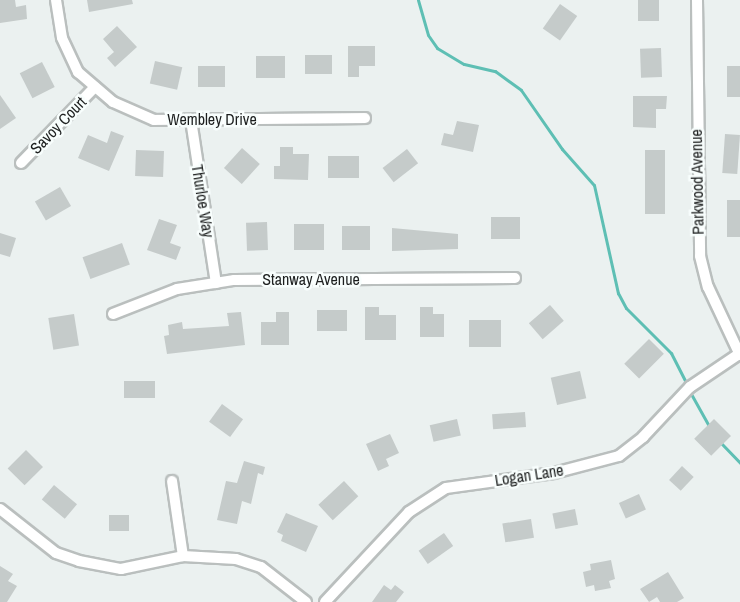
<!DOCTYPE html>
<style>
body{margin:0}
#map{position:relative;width:740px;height:602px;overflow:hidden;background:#ebf1f0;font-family:"Archivo Narrow",sans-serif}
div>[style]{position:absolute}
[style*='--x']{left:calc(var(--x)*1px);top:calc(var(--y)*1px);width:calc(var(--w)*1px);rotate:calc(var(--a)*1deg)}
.stream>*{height:3px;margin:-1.5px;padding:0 1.5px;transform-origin:1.5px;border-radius:1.5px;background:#5ebfb4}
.building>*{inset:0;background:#c5cbca;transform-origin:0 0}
.roads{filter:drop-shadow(2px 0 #babfbe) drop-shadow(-2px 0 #babfbe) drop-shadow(0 2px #babfbe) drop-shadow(0 -2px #babfbe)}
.minor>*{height:10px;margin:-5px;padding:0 5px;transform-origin:5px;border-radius:5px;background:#fff}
span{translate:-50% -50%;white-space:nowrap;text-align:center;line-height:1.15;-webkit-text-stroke:5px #f8fefd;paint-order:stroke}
.street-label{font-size:16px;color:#1d1f1f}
</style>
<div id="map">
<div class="stream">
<i style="--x:418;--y:0;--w:36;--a:74"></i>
<i style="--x:428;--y:35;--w:16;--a:55"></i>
<i style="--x:437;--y:48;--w:31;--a:31"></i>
<i style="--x:464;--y:64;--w:32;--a:13"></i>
<i style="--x:495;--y:71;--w:32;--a:36"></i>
<i style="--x:521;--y:90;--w:72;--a:55.2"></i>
<i style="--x:562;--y:149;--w:48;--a:48.4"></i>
<i style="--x:594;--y:185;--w:111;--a:77.5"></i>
<i style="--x:618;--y:293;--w:17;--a:62"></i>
<i style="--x:626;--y:308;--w:64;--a:45"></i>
<i style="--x:671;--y:353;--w:37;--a:63"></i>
<i style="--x:690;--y:392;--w:41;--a:60.9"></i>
<i style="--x:721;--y:443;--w:28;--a:46"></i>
</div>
<div class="building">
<i style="clip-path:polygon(0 0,15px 0,16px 7px,26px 5px,27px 19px,0 23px)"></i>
<i style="clip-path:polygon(87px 0,132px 0,133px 4px,89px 12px)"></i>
<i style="left:638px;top:0;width:21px;height:21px"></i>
<i style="left:560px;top:4px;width:21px;height:30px;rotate:35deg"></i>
<i style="clip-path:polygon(117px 26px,137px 47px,115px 67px,107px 58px,114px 52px,103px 39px)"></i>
<i style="clip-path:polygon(348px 46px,375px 46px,375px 66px,359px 66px,359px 77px,348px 77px)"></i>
<i style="left:661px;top:48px;width:29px;height:21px;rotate:88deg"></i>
<i style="left:305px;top:55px;width:27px;height:19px"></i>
<i style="left:256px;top:56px;width:29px;height:22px"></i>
<i style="left:155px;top:61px;width:28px;height:23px;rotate:13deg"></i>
<i style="left:42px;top:62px;width:28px;height:25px;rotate:63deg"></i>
<i style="left:198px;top:66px;width:27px;height:21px"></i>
<i style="left:727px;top:66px;width:13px;height:31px"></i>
<i style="clip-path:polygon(0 95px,16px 118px,0 129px)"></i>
<i style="clip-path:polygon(633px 96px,667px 96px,666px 109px,656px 109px,656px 128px,633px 127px)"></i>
<i style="clip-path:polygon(457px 121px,479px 125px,473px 152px,441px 145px,444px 133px,453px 135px)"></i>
<i style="clip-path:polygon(111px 131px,124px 136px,109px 171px,78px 158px,88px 135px,107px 143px)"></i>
<i style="left:725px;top:134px;width:15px;height:39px;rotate:4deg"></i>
<i style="clip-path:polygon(280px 147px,293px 147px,293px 154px,309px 154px,308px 180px,274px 179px,274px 166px,280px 166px)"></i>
<i style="left:242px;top:148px;width:24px;height:27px;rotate:42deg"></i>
<i style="left:407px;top:149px;width:18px;height:31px;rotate:52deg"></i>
<i style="left:136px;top:150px;width:28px;height:26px;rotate:2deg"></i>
<i style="left:645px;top:150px;width:20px;height:64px"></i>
<i style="left:328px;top:156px;width:31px;height:22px"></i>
<i style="left:60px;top:187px;width:22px;height:29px;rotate:60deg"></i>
<i style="left:727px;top:200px;width:13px;height:37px"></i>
<i style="left:491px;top:217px;width:29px;height:22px"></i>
<i style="clip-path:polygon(159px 219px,177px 225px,170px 243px,181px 247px,176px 260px,147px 250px)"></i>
<i style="left:267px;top:222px;width:28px;height:21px;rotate:88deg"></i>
<i style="left:294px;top:224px;width:30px;height:26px"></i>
<i style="left:342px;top:226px;width:28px;height:24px"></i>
<i style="clip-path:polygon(392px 228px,458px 234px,458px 249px,392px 251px)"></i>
<i style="clip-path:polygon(0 233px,16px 238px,10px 257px,0 254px)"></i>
<i style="left:122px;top:243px;width:23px;height:42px;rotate:70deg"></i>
<i style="left:550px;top:305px;width:21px;height:28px;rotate:49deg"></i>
<i style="clip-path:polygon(365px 307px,379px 307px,379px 315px,396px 315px,396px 340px,365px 340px)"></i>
<i style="clip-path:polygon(420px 307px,433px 307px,433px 314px,444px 314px,444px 337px,420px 337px)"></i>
<i style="left:317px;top:310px;width:30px;height:21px"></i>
<i style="clip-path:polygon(241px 312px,245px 345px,167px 354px,164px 336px,169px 335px,168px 325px,182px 322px,183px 329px,229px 326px,227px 313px)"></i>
<i style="clip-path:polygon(276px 312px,289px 312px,289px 345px,261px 345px,261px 322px,276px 322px)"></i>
<i style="left:74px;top:314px;width:32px;height:26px;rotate:81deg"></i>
<i style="left:469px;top:320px;width:32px;height:27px"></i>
<i style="left:649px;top:339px;width:21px;height:35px;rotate:45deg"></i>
<i style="left:580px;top:371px;width:28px;height:30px;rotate:77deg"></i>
<i style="left:124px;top:381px;width:31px;height:17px"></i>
<i style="left:222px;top:404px;width:26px;height:22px;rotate:36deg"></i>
<i style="left:525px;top:412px;width:15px;height:33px;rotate:86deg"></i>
<i style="left:457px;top:419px;width:17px;height:28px;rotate:77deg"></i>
<i style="left:714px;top:419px;width:24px;height:28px;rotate:45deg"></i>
<i style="clip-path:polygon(390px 434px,399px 453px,386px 459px,389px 466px,378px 471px,366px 444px)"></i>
<i style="left:26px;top:450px;width:24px;height:26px;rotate:45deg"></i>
<i style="clip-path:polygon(244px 461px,265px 467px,263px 475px,258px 473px,251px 504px,242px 501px,237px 524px,217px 520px,226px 481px,237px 483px)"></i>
<i style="left:682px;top:466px;width:16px;height:19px;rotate:43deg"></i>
<i style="left:344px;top:481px;width:21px;height:35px;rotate:47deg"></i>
<i style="left:54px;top:485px;width:30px;height:19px;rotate:40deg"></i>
<i style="left:639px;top:494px;width:17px;height:22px;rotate:66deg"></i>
<i style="left:575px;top:509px;width:16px;height:23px;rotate:79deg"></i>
<i style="clip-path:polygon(286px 513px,318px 526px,306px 552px,281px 541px,283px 535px,277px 532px)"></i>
<i style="left:109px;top:515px;width:20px;height:16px"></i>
<i style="left:531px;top:519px;width:19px;height:29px;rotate:81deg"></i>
<i style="left:444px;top:533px;width:16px;height:31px;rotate:55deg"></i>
<i style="clip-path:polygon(611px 560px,615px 579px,609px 581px,611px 588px,595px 591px,594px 585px,586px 587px,583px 572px,591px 570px,590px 564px)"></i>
<i style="clip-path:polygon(0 566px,13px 574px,8px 581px,17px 586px,7px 602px,0 602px)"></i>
<i style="clip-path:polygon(668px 572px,684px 598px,677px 602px,660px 602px,657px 597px,649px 602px,640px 589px)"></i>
<i style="clip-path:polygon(384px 585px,391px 590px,395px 585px,404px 592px,396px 602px,372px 602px)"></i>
</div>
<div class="roads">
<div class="minor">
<i style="--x:56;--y:0;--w:38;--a:81"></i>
<i style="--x:62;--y:38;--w:38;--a:65"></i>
<i style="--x:78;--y:72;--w:46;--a:40.6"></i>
<i style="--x:113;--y:102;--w:45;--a:23.7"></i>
<i style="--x:154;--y:120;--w:211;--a:-0.5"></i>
<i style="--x:697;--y:0;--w:256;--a:89.3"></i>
<i style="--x:700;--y:256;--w:32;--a:76"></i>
<i style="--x:708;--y:287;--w:75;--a:64.8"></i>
<i style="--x:191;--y:120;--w:165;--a:81.3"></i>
<i style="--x:21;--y:163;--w:106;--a:-45.8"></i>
<i style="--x:113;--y:314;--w:69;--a:-21.3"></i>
<i style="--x:177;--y:289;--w:58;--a:-9"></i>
<i style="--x:234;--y:280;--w:281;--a:-0.4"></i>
<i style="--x:172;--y:481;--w:76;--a:81.7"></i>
<i style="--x:0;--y:509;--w:71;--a:38.2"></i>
<i style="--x:56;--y:553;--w:24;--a:19"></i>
<i style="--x:79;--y:561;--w:43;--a:10.8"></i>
<i style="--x:121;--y:569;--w:63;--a:-11.8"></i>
<i style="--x:183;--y:556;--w:53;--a:3.2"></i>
<i style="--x:236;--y:559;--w:26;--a:18"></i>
<i style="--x:261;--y:567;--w:57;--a:37.9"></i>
<i style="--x:325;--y:602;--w:123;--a:-47"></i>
<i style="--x:409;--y:512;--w:44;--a:-33"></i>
<i style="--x:446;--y:488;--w:109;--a:-7.9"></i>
<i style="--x:554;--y:473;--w:67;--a:-14.7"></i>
<i style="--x:619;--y:456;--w:31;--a:-38"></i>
<i style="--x:643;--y:437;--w:69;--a:-46.8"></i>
<i style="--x:690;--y:387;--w:59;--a:-34"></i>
</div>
</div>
<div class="street-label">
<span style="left:212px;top:119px">Wembley Drive</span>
<span style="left:58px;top:125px;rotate:-46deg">Savoy Court</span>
<span style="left:697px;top:182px;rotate:-91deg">Parkwood Avenue</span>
<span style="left:203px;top:201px;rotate:81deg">Thurloe Way</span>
<span style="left:311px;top:279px">Stanway Avenue</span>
<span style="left:529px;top:475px;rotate:-9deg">Logan Lane</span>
</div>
</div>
